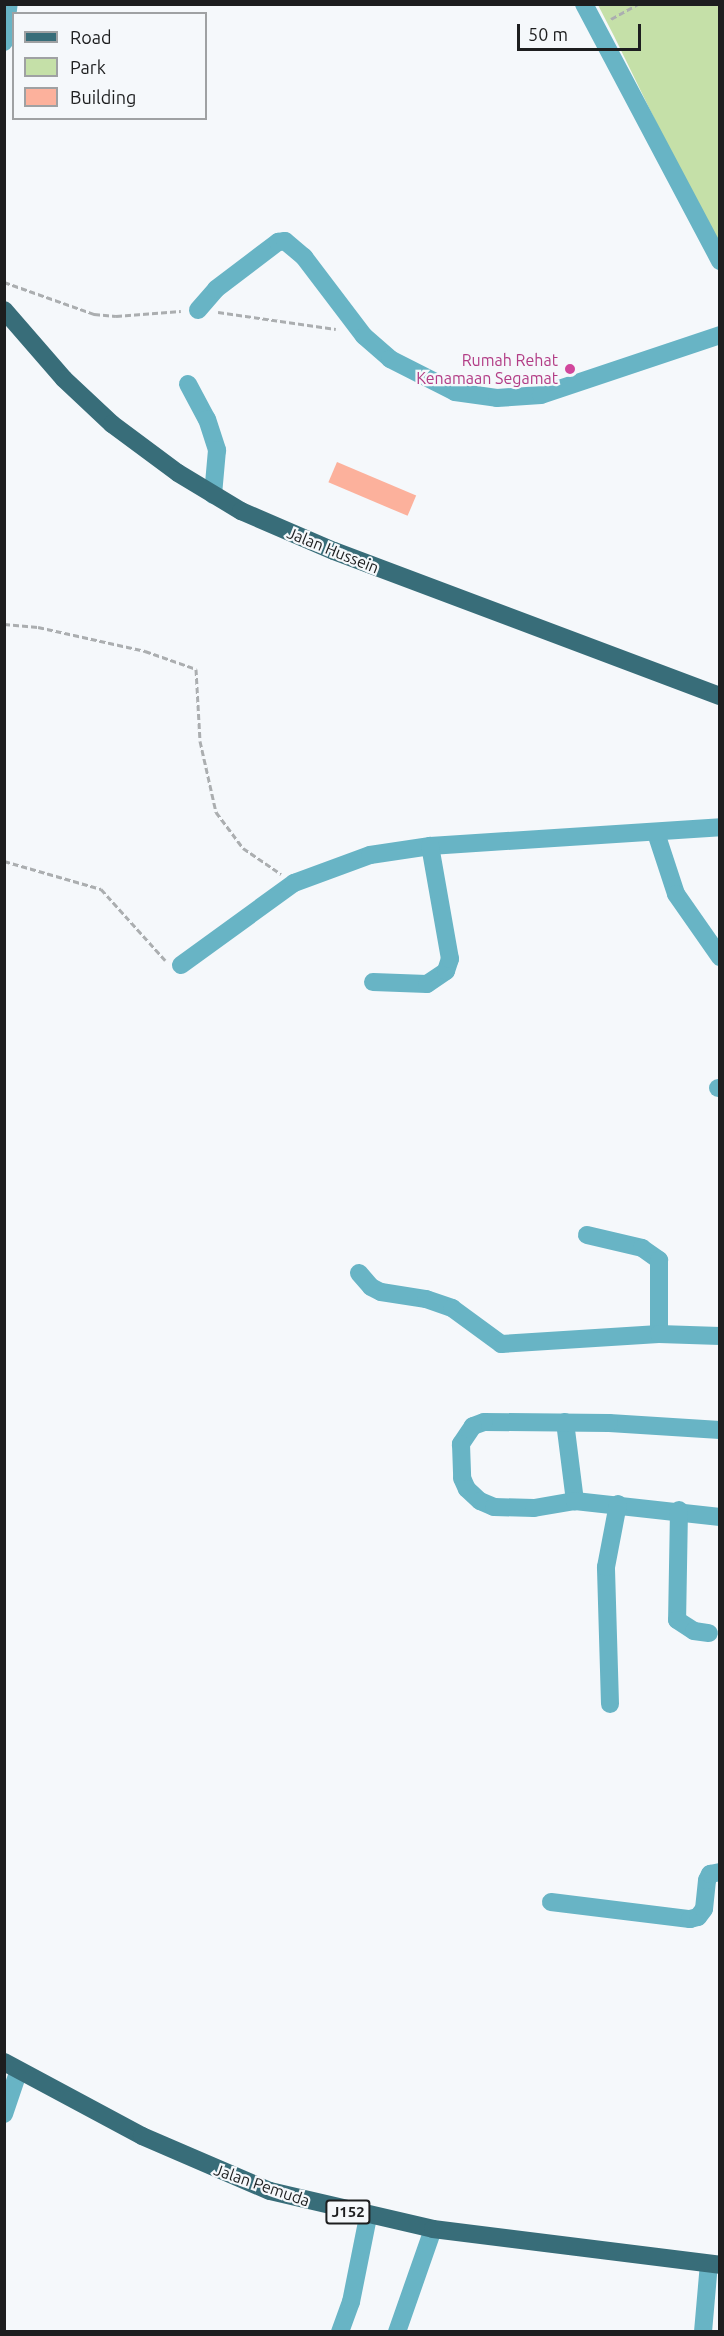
<!DOCTYPE html>
<style>
body{margin:0}
#map{position:relative;width:724px;height:2336px;overflow:hidden;background:#f5f8fb;font-family:Ubuntu,sans-serif}
div>[style]{position:absolute}
[style*='--x']{left:calc(var(--x)*1px);top:calc(var(--y)*1px);width:calc(var(--w)*1px);rotate:calc(var(--a)*1deg)}
.green>*{inset:0;background:#c5e0a8}
.building>*{inset:0;background:#fcb19c;transform-origin:0 0}
.path>*{height:3px;margin-top:-1.5px;transform-origin:0;background:repeating-linear-gradient(90deg,#abaeb0 0 6px,transparent 0 9px)}
.minor>*{height:18px;margin:-9px;padding:0 9px;transform-origin:9px;border-radius:9px;background:#68b4c5}
.major>*{height:18px;margin:-9px;padding:0 9px;transform-origin:9px;border-radius:9px;background:#386d79}
.dots>*{width:16px;height:16px;translate:-50% -50%;box-sizing:border-box;border:3px solid #f5f8fb;border-radius:50%}
span{translate:-50% -50%;white-space:nowrap;text-align:center;line-height:1.15;-webkit-text-stroke:4.5px #f5f8fb;paint-order:stroke}
.shield-label span{padding:2px 4px;background:#f5f8fb;border:2px solid;border-radius:4px;-webkit-text-stroke-width:0}
.shield-label{font-size:15px;color:#1d1e1f;font-weight:700}
.hotel-label{font-size:16px;color:#b23c85}
.right{translate:-100% -50%;text-align:right}
.street-label{font-size:16px;color:#1d1e1f}
.frame{position:absolute;inset:0;border:6px solid #1d1e1f;pointer-events:none}
.legend{position:absolute;left:12px;top:12px;width:195px;height:108px;box-sizing:border-box;background:#f5f8fb;border:2px solid #9fa1a3;margin:0;padding:8px 10px;list-style:none;font-size:18px;color:#1d1e1f}
.legend li{display:flex;align-items:center;gap:12px;height:30px}
.legend b{width:30px;border:2px solid #9fa1a3}
.scale{position:absolute;left:517px;top:24px;width:124px;height:27px;box-sizing:border-box;border:3px solid #1d1e1f;border-top:0;padding-left:8px;font-size:18px;line-height:21px;white-space:nowrap;color:#1d1e1f;-webkit-text-stroke:4px #f5f8fb;paint-order:stroke}
</style>
<div id="map">
<div class="green">
<i style="clip-path:polygon(598px 5px,719px 5px,719px 251px,614px 36px)"></i>
</div>
<div class="building">
<i style="left:337px;top:462px;width:86px;height:22px;rotate:23deg"></i>
</div>
<div class="path">
<i style="--x:611;--y:19;--w:31;--a:-29"></i>
<i style="--x:4;--y:282;--w:96;--a:19.6"></i>
<i style="--x:94;--y:314;--w:22;--a:5"></i>
<i style="--x:116;--y:316;--w:65;--a:-4.4"></i>
<i style="--x:218;--y:312;--w:119;--a:8.2"></i>
<i style="--x:4;--y:624;--w:34;--a:5"></i>
<i style="--x:38;--y:627;--w:110;--a:12.6"></i>
<i style="--x:145;--y:651;--w:54;--a:19.4"></i>
<i style="--x:196;--y:669;--w:72;--a:86.8"></i>
<i style="--x:200;--y:741;--w:73;--a:77.3"></i>
<i style="--x:216;--y:812;--w:45;--a:53.1"></i>
<i style="--x:243;--y:848;--w:46;--a:34.4"></i>
<i style="--x:4;--y:861;--w:101;--a:16.1"></i>
<i style="--x:101;--y:889;--w:96;--a:48"></i>
</div>
<div class="minor">
<i style="--x:584;--y:4;--w:291;--a:62.1"></i>
<i style="--x:4;--y:42;--w:38;--a:-83"></i>
<i style="--x:198;--y:310;--w:28;--a:-49"></i>
<i style="--x:216;--y:289;--w:78;--a:-37.2"></i>
<i style="--x:278;--y:242;--w:7;--a:-8"></i>
<i style="--x:285;--y:241;--w:25;--a:40"></i>
<i style="--x:304;--y:257;--w:99;--a:52.8"></i>
<i style="--x:364;--y:336;--w:35;--a:41"></i>
<i style="--x:390;--y:359;--w:73;--a:26.9"></i>
<i style="--x:455;--y:392;--w:42;--a:8.1"></i>
<i style="--x:497;--y:398;--w:44;--a:-3.9"></i>
<i style="--x:541;--y:395;--w:189;--a:-18.5"></i>
<i style="--x:188;--y:384;--w:40;--a:62"></i>
<i style="--x:207;--y:419;--w:33;--a:72"></i>
<i style="--x:217;--y:450;--w:45;--a:95.1"></i>
<i style="--x:656;--y:833;--w:64;--a:71.8"></i>
<i style="--x:676;--y:894;--w:77;--a:55.1"></i>
<i style="--x:181;--y:965;--w:140;--a:-36"></i>
<i style="--x:294;--y:883;--w:81;--a:-20.2"></i>
<i style="--x:370;--y:855;--w:61;--a:-8.5"></i>
<i style="--x:430;--y:846;--w:291;--a:-3.7"></i>
<i style="--x:373;--y:982;--w:54;--a:2.1"></i>
<i style="--x:427;--y:984;--w:23;--a:-34"></i>
<i style="--x:446;--y:971;--w:13;--a:-72"></i>
<i style="--x:450;--y:959;--w:115;--a:-100"></i>
<i style="--x:718;--y:1088;--w:2;--a:0"></i>
<i style="--x:587;--y:1235;--w:57;--a:13.3"></i>
<i style="--x:642;--y:1248;--w:21;--a:35"></i>
<i style="--x:659;--y:1260;--w:74;--a:90"></i>
<i style="--x:359;--y:1273;--w:18;--a:49"></i>
<i style="--x:371;--y:1287;--w:11;--a:27"></i>
<i style="--x:381;--y:1292;--w:46;--a:8.8"></i>
<i style="--x:426;--y:1299;--w:28;--a:19"></i>
<i style="--x:452;--y:1308;--w:61;--a:36.3"></i>
<i style="--x:501;--y:1344;--w:158;--a:-3.6"></i>
<i style="--x:659;--y:1334;--w:61;--a:1.9"></i>
<i style="--x:565;--y:1422;--w:80;--a:82.8"></i>
<i style="--x:720;--y:1430;--w:111;--a:-176.4"></i>
<i style="--x:609;--y:1423;--w:125;--a:-179.5"></i>
<i style="--x:484;--y:1422;--w:12;--a:160"></i>
<i style="--x:473;--y:1426;--w:22;--a:124"></i>
<i style="--x:461;--y:1444;--w:34;--a:88"></i>
<i style="--x:462;--y:1478;--w:12;--a:66"></i>
<i style="--x:467;--y:1489;--w:18;--a:43"></i>
<i style="--x:480;--y:1501;--w:15;--a:23"></i>
<i style="--x:494;--y:1507;--w:40;--a:1.4"></i>
<i style="--x:534;--y:1508;--w:42;--a:-9.7"></i>
<i style="--x:575;--y:1501;--w:146;--a:6.3"></i>
<i style="--x:679;--y:1510;--w:110;--a:91"></i>
<i style="--x:677;--y:1620;--w:20;--a:33"></i>
<i style="--x:694;--y:1631;--w:15;--a:8"></i>
<i style="--x:610;--y:1704;--w:137;--a:-91.7"></i>
<i style="--x:606;--y:1567;--w:64;--a:-79.2"></i>
<i style="--x:551;--y:1902;--w:140;--a:7"></i>
<i style="--x:690;--y:1919;--w:8;--a:-14"></i>
<i style="--x:698;--y:1917;--w:10;--a:-53"></i>
<i style="--x:704;--y:1909;--w:29;--a:-84"></i>
<i style="--x:707;--y:1880;--w:7;--a:-63"></i>
<i style="--x:710;--y:1874;--w:10;--a:-11"></i>
<i style="--x:4;--y:2114;--w:46;--a:-71.2"></i>
<i style="--x:340;--y:2332;--w:32;--a:-70"></i>
<i style="--x:351;--y:2302;--w:87;--a:-78.7"></i>
<i style="--x:397;--y:2332;--w:109;--a:-70.7"></i>
<i style="--x:703;--y:2332;--w:68;--a:-85"></i>
</div>
<div class="major">
<i style="--x:4;--y:310;--w:91;--a:49"></i>
<i style="--x:64;--y:379;--w:66;--a:43.2"></i>
<i style="--x:112;--y:424;--w:82;--a:36.6"></i>
<i style="--x:178;--y:473;--w:74;--a:31.1"></i>
<i style="--x:241;--y:511;--w:101;--a:23.3"></i>
<i style="--x:334;--y:551;--w:412;--a:20.6"></i>
<i style="--x:4;--y:2062;--w:157;--a:28.2"></i>
<i style="--x:142;--y:2136;--w:139;--a:23.3"></i>
<i style="--x:270;--y:2191;--w:167;--a:13.1"></i>
<i style="--x:433;--y:2229;--w:289;--a:7.1"></i>
</div>
<div class="dots">
<i style="left:570px;top:369px;background:#d1479c"></i>
</div>
<div class="shield-label">
<span style="left:348px;top:2212px">J152</span>
</div>
<div class="hotel-label">
<span class="right" style="left:558px;top:369px">Rumah Rehat<br>Kenamaan Segamat</span>
</div>
<div class="street-label">
<span style="left:333px;top:550px;rotate:22deg">Jalan Hussein</span>
<span style="left:262px;top:2185px;rotate:19deg">Jalan Pemuda</span>
</div>
<div class="frame"></div>
<ul class="legend">
<li><b style="height:8px;background:#386d79"></b>Road</li>
<li><b style="height:16px;background:#c5e0a8"></b>Park</li>
<li><b style="height:16px;background:#fcb19c"></b>Building</li>
</ul>
<div class="scale">50 m</div>
</div>
